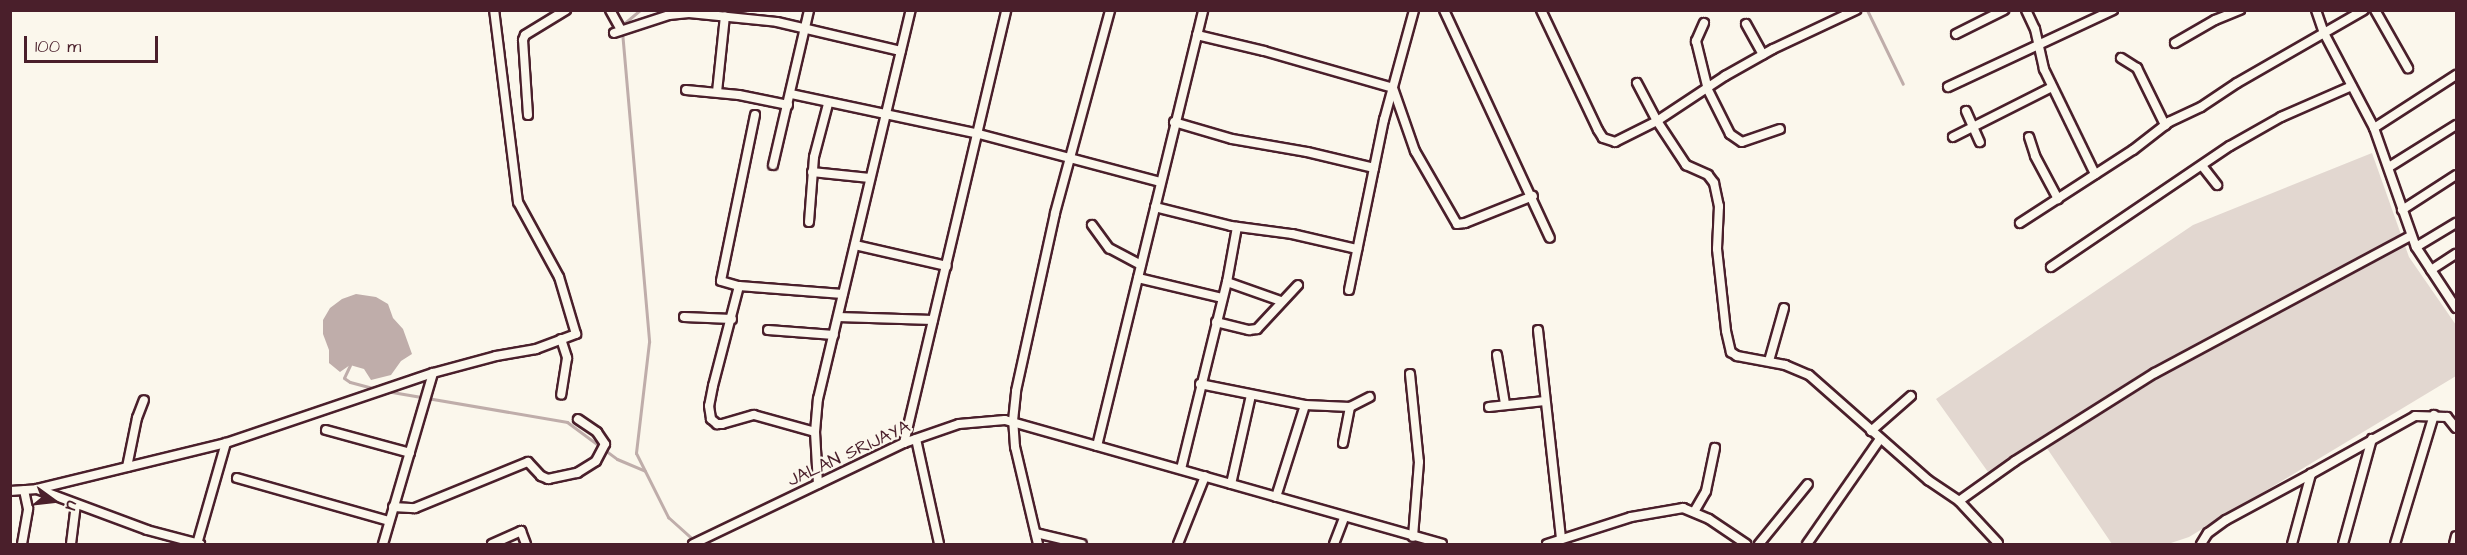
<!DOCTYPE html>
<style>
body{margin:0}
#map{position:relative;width:2467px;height:555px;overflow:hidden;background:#fbf7ec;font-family:"Architects Daughter",sans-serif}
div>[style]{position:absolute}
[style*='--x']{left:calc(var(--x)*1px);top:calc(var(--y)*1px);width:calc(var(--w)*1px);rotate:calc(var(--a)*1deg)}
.green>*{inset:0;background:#e2d7d0}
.water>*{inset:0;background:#bfadaa}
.stream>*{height:3px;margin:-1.5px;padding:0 1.5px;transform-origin:1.5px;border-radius:1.5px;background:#bfadaa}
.roads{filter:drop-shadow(2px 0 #4a1f2b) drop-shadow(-2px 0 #4a1f2b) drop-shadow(0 2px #4a1f2b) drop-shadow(0 -2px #4a1f2b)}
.minor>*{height:8px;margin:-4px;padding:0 4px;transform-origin:4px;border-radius:4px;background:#fbf7ec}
span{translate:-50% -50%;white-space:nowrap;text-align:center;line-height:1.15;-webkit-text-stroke:4.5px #fbf7ec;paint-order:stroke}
.street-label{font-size:18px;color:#4a1f2b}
.frame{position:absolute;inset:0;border:12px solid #4a1f2b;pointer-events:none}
.north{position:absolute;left:24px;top:471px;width:60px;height:60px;-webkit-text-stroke:4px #fbf7ec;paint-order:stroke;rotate:105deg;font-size:16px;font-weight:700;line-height:24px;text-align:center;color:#4a1f2b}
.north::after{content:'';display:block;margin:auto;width:21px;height:27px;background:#4a1f2b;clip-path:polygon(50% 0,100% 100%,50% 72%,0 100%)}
.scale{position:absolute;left:24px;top:36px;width:134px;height:27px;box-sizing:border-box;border:3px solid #4a1f2b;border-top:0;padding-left:8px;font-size:18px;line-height:21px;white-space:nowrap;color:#4a1f2b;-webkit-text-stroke:4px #fbf7ec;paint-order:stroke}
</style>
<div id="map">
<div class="green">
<i style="clip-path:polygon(2372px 153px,2409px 257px,2456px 325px,2456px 376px,2189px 537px,2168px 544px,2112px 544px,2040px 438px,1988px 472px,1936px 399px,2193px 225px)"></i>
</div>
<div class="water">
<i style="clip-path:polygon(356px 294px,376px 297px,388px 304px,393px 318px,403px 329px,412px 354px,401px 361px,391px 375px,371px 380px,364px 369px,350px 365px,340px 372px,329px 363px,329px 350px,323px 334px,323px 320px,330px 308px,342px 299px)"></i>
</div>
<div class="stream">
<i style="--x:1867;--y:10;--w:82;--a:64.1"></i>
<i style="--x:621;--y:26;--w:25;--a:-40"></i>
<i style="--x:622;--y:31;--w:312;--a:85"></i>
<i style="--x:649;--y:342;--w:112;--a:96.7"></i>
<i style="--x:636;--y:453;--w:72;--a:63.4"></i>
<i style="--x:668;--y:517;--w:38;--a:42"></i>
<i style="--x:350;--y:365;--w:14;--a:115"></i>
<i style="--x:344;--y:378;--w:7;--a:34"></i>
<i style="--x:350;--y:382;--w:28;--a:15"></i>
<i style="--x:386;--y:391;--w:184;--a:9.7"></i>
<i style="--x:567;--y:422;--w:62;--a:36.5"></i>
<i style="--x:617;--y:459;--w:30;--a:23"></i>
</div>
<div class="roads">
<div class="minor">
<i style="--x:610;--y:10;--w:23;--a:61"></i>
<i style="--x:1444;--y:10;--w:251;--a:65.1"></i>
<i style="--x:1541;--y:10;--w:133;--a:64.6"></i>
<i style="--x:1598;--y:130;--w:9;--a:58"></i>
<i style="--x:1603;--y:138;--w:13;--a:18"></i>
<i style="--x:1615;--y:142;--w:47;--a:-26.6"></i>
<i style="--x:1657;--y:121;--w:82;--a:-33.5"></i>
<i style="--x:1725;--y:76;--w:55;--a:-29.4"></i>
<i style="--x:1773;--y:49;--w:92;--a:-25.2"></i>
<i style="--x:2026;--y:10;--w:21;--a:65"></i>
<i style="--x:2035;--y:29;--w:41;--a:77.3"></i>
<i style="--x:2044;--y:69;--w:117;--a:64.1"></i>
<i style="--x:2316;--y:10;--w:24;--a:71"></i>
<i style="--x:2324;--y:33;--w:107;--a:62.2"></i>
<i style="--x:2374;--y:128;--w:126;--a:70.6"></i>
<i style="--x:2416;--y:247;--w:73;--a:56.7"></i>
<i style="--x:2375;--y:10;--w:67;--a:60.4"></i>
<i style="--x:1704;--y:23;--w:20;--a:114"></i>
<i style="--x:1696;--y:41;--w:50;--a:76.2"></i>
<i style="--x:1708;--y:90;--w:49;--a:63.4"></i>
<i style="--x:1730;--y:134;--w:14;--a:34"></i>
<i style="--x:1742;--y:142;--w:40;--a:-18.9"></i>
<i style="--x:1746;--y:24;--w:35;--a:61"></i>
<i style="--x:614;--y:33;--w:58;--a:-18.1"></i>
<i style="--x:669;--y:15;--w:20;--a:-6"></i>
<i style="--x:689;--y:13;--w:88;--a:5.8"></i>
<i style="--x:777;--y:22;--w:127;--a:13.2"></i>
<i style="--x:1956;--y:34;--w:54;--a:-26.6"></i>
<i style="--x:1197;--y:35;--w:69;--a:13.4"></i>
<i style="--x:1264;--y:51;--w:134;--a:16"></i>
<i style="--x:1393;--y:88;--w:67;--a:70.8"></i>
<i style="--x:1415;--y:151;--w:84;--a:60.1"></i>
<i style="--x:1457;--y:224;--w:8;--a:-7"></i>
<i style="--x:1465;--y:223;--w:73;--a:-21.7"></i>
<i style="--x:2175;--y:43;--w:46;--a:-29.9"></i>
<i style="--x:2215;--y:20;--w:27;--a:-22"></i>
<i style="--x:2121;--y:58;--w:19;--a:32"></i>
<i style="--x:2137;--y:68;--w:64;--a:63.8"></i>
<i style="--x:1637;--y:83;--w:43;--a:62.2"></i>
<i style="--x:1657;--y:121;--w:53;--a:56.6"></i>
<i style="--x:1686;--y:165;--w:24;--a:24"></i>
<i style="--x:1708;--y:175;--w:10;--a:53"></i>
<i style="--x:1714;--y:183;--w:24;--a:78"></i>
<i style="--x:1719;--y:206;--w:43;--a:92.7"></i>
<i style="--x:1717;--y:249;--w:82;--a:83.7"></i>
<i style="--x:1726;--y:331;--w:22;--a:77"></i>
<i style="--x:1731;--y:352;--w:7;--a:34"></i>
<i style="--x:1737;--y:356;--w:49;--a:10.6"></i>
<i style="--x:1785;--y:365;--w:26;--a:23"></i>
<i style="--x:1809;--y:375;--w:159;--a:41.4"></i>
<i style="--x:1928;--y:480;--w:37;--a:34"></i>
<i style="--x:1959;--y:501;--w:57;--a:47.1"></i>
<i style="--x:1948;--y:87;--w:182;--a:-25"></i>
<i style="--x:686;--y:90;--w:53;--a:5.4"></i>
<i style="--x:739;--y:95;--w:50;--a:11.5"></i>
<i style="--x:717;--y:92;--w:76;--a:-84"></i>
<i style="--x:791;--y:94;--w:192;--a:12"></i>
<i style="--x:979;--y:134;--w:188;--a:14.8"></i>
<i style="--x:1966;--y:111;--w:34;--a:66"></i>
<i style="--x:528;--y:115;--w:75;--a:-93.8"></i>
<i style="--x:523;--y:40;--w:5;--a:-68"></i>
<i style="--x:525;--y:35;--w:48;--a:-31.4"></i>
<i style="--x:755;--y:115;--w:169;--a:101.6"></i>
<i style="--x:721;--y:281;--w:19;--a:16"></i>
<i style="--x:739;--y:286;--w:104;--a:4.4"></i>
<i style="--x:1174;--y:122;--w:60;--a:16.3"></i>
<i style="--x:1232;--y:139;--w:76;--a:9.8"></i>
<i style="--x:1307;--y:152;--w:69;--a:13.4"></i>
<i style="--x:2374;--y:128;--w:98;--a:-32.9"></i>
<i style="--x:1953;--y:137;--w:111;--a:-26.8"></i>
<i style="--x:2029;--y:137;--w:20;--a:72"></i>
<i style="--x:2035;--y:156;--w:49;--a:61.9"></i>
<i style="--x:773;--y:165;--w:159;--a:-76.9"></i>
<i style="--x:2203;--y:167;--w:23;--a:52"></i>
<i style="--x:2389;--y:167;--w:79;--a:-32.1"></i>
<i style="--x:812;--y:172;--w:58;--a:5.9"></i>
<i style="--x:1155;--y:207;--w:78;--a:14"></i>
<i style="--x:1231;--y:226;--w:62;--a:7.5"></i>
<i style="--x:1292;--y:234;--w:67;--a:13"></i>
<i style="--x:2402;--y:210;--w:64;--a:-32.9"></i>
<i style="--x:809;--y:222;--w:65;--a:-85.6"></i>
<i style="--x:814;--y:157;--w:55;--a:-75.2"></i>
<i style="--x:2020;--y:223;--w:135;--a:-32.9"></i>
<i style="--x:2133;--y:150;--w:46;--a:-37.9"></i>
<i style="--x:2169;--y:122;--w:35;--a:-25"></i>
<i style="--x:2201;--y:107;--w:43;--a:-33.7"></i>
<i style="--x:2237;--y:83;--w:146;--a:-29.9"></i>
<i style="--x:1092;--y:225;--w:29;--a:54"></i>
<i style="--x:1109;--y:248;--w:36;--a:28"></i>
<i style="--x:855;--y:245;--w:94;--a:12.9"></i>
<i style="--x:2416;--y:247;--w:47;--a:-31"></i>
<i style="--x:2051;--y:267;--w:216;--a:-34.1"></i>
<i style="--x:2230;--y:146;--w:59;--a:-29.6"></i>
<i style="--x:2281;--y:117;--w:77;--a:-23.6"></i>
<i style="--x:2431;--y:270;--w:30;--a:-33"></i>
<i style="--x:1138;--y:278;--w:86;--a:13.4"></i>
<i style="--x:1227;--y:282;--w:57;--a:19.4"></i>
<i style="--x:739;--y:286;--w:103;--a:104.6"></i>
<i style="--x:713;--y:386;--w:20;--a:101"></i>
<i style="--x:709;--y:406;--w:13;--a:81"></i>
<i style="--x:711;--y:419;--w:8;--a:40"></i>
<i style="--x:717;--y:424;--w:5;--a:0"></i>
<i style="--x:722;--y:424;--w:33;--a:-16"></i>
<i style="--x:754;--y:415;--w:63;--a:15.6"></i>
<i style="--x:1349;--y:290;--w:174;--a:-78.4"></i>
<i style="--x:1384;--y:120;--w:114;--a:-74.7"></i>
<i style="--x:684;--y:317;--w:48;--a:2.4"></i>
<i style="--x:838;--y:317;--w:95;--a:1.8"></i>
<i style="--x:1216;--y:322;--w:34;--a:14"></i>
<i style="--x:1249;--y:330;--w:8;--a:-7"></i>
<i style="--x:1257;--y:329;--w:60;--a:-47"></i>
<i style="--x:768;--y:330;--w:66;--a:4.3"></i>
<i style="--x:1538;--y:330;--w:210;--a:83.7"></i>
<i style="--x:561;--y:339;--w:20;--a:72"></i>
<i style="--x:567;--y:358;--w:37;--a:99"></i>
<i style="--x:1497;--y:355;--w:50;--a:80.7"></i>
<i style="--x:1769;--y:361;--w:55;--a:-74.2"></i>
<i style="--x:1410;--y:374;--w:88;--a:84.2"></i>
<i style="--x:1419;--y:462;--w:75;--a:94.6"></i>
<i style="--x:1200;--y:384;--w:107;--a:11.3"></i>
<i style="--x:1305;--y:405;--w:45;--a:2.5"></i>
<i style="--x:1350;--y:407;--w:22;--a:-27"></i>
<i style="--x:1489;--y:407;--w:56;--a:-6.1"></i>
<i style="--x:326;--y:430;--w:87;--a:15.3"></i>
<i style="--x:1871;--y:431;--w:53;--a:-41.2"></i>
<i style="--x:916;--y:439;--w:107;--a:77.6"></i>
<i style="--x:904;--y:443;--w:445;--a:-76.7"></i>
<i style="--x:1343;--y:443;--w:37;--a:-79"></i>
<i style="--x:1097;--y:446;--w:449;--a:-76.3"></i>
<i style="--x:127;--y:467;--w:50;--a:-78.5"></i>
<i style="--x:137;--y:418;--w:19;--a:-69"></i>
<i style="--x:1181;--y:469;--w:193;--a:-76.2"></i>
<i style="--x:1227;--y:282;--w:56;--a:-79.7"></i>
<i style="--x:237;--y:478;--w:158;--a:15.8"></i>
<i style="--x:818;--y:484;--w:52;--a:-93.3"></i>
<i style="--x:815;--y:432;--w:33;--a:-85"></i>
<i style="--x:818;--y:399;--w:400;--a:-76.6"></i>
<i style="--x:1231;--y:484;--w:91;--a:-77.3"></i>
<i style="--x:37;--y:489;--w:195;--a:-13.7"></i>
<i style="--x:226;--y:443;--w:219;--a:-18.7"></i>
<i style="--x:433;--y:373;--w:65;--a:-15.1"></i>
<i style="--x:496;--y:356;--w:41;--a:-9.9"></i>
<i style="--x:536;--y:349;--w:43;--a:-20.6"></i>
<i style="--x:576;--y:334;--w:59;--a:-106.6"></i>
<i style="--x:559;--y:277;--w:85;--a:-118.7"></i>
<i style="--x:518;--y:202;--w:193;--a:-97.1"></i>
<i style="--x:10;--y:491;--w:27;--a:-4"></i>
<i style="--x:37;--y:489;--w:117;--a:20.4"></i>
<i style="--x:147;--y:530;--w:55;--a:14.8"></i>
<i style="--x:1276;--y:497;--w:96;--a:-72.5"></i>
<i style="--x:1959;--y:501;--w:69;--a:-35.5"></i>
<i style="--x:2015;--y:461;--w:165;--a:-32.2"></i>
<i style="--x:2155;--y:373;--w:290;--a:-28.2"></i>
<i style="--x:393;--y:507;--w:22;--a:3"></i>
<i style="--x:415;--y:508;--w:122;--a:-22.2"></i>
<i style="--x:528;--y:462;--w:19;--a:47"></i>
<i style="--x:541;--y:476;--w:8;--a:23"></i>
<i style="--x:548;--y:479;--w:30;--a:-12"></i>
<i style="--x:577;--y:473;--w:22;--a:-32"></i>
<i style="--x:596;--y:461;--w:19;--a:-62"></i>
<i style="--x:605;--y:444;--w:14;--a:-124"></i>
<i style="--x:597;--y:432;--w:23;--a:-146"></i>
<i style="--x:1694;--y:512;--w:24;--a:-60"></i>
<i style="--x:1706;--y:491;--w:44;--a:-78.2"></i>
<i style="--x:1036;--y:533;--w:47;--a:13.4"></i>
<i style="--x:22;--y:544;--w:36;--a:-80"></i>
<i style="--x:28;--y:509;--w:19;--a:-102"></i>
<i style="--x:71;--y:544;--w:40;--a:-82.9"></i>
<i style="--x:197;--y:544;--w:105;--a:-74"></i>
<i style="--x:383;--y:544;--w:178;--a:-73.7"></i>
<i style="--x:492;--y:544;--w:32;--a:-24"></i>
<i style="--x:521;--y:531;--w:14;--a:69"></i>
<i style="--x:693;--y:544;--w:234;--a:-25.6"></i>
<i style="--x:904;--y:443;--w:58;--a:-19.1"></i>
<i style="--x:959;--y:424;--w:46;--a:-5"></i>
<i style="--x:1005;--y:420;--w:454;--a:15.8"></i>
<i style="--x:1038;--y:544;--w:100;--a:-103.3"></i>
<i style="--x:1015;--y:447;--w:26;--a:-94"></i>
<i style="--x:1013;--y:421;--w:30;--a:-84"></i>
<i style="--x:1016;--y:391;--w:182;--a:-77.6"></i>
<i style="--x:1055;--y:213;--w:210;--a:-74.8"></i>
<i style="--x:1178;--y:544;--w:73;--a:-68.3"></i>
<i style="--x:1334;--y:544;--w:28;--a:-69"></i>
<i style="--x:1547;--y:544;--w:88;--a:-17.8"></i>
<i style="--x:1631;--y:517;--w:53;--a:-9.8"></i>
<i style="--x:1683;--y:508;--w:28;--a:23"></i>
<i style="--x:1709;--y:519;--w:45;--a:34"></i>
<i style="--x:1759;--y:544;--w:77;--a:-50.8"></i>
<i style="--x:1807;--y:544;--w:128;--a:-55.2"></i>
<i style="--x:2201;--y:544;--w:13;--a:-58"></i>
<i style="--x:2208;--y:533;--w:22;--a:-36"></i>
<i style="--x:2226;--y:520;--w:97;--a:-28.4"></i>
<i style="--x:2292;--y:544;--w:73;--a:-74.8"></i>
<i style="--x:2311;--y:474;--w:119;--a:-29.1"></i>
<i style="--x:2415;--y:416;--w:32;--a:2"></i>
<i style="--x:2447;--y:417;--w:14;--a:51"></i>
<i style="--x:2343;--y:544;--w:109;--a:-74.6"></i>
<i style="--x:2395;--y:544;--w:135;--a:-73.2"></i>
<i style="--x:2454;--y:544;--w:8;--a:-76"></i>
</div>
</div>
<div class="street-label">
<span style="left:849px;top:454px;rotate:-25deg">JALAN SRIJAYA</span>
</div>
<div class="frame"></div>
<div class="north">U</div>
<div class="scale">100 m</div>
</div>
